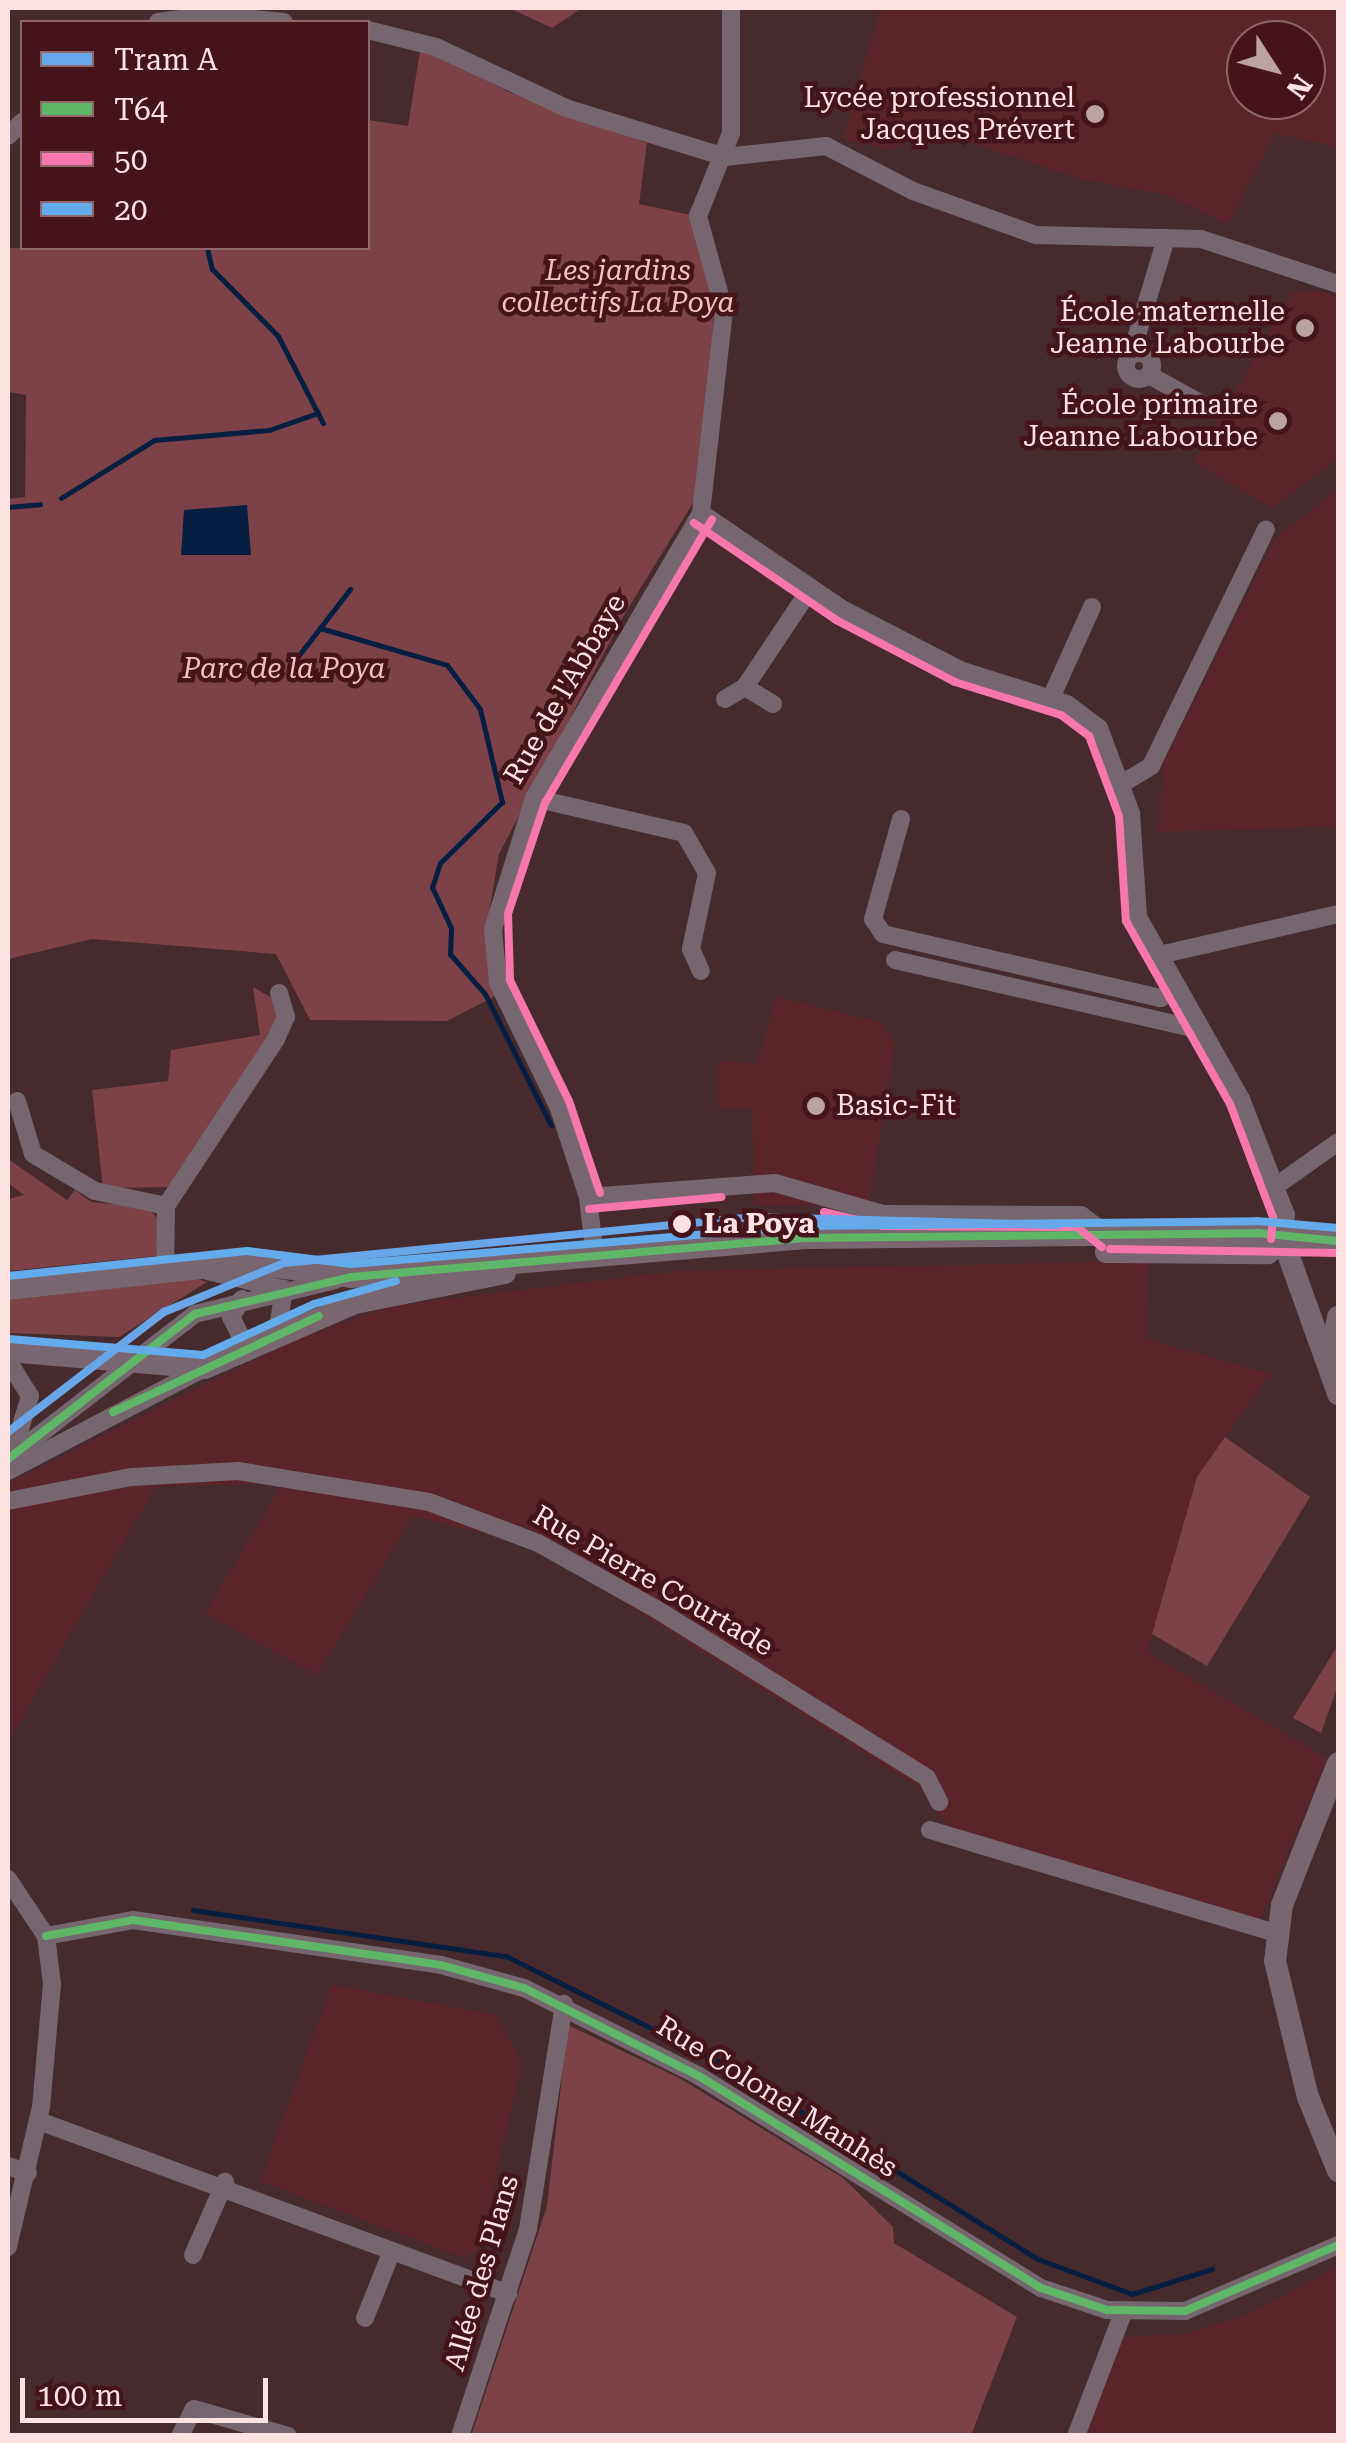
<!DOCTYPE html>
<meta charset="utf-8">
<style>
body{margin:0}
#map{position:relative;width:1346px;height:2443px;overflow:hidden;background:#462a2d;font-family:"Roboto Serif",serif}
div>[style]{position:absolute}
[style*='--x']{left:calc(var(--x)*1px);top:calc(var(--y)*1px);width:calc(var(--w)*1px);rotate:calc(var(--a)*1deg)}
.built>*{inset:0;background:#5a242a}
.green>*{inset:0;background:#7d4247}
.water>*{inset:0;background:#061e42}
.stream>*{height:5px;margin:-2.5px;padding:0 2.5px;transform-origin:2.5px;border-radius:2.5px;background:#061e42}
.minor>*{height:18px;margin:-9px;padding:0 9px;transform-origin:9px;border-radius:9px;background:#756670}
.minor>.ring{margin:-9px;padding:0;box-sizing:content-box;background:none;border:18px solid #756670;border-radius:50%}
.major>*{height:22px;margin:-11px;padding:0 11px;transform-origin:11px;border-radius:11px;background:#796670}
.bus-1>*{height:8px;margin:-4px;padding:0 4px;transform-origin:4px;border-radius:4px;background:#60b667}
.bus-2>*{height:8px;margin:-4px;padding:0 4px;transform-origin:4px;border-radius:4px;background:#f777ac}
.bus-3>*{height:8px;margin:-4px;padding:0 4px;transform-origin:4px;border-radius:4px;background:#63abea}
.tram-1>*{height:8px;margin:-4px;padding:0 4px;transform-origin:4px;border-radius:4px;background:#68a6e9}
.dots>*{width:28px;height:28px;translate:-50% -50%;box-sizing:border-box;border:5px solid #45141a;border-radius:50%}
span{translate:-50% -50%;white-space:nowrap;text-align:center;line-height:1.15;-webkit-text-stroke:9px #45141a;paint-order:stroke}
.poi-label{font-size:28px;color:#fde2e2}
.right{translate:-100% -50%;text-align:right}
.left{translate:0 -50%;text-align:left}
.park-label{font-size:28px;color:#f8bfc0;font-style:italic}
.street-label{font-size:28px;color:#fde2e2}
.stop-label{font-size:28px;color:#fde2e2;font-weight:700}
.frame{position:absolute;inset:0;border:10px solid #fde2e2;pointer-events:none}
.legend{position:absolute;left:20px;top:20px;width:350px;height:230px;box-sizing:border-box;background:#45141a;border:2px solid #8f666a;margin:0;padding:12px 18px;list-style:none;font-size:30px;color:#fde2e2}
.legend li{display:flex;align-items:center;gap:20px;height:50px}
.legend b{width:50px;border:2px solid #8f666a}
.north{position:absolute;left:1226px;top:20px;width:100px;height:100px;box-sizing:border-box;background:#45141a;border:2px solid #8f666a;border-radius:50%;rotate:126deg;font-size:28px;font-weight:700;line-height:40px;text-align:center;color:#fde2e2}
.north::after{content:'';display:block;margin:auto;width:35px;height:45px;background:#bda2a3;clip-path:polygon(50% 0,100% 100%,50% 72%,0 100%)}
.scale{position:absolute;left:20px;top:2378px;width:248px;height:45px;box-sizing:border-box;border:5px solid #fde2e2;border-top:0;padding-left:12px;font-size:30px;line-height:35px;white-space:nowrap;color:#fde2e2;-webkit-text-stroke:8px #45141a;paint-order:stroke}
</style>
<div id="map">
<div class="built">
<i style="clip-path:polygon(evenodd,880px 8px,1338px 8px,1338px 147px,1275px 133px,1228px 224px,1167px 195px,1081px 179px,924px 127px,892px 151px,843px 138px,880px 8px,1306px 40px,1306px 100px,1246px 100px,1246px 40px,1306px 40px)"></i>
<i style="clip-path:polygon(1315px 291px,1338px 296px,1338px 458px,1272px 508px,1194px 462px,1293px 292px)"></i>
<i style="clip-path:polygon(1338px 489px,1338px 826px,1158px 832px,1164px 762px,1275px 539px)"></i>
<i style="clip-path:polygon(776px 997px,883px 1023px,895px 1044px,868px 1205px,754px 1205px,753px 1108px,718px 1108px,718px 1061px,757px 1064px)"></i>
<i style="clip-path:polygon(1148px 1261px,1146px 1339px,1270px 1374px,1197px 1477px,1147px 1652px,1327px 1759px,1260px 1919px,952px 1829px,922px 1789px,532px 1545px,413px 1516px,317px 1675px,205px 1613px,283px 1483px,156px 1486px,8px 1741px,8px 1483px,288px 1343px,392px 1306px,679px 1271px)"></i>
<i style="clip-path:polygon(332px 1985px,496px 2015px,522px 2064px,478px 2250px,465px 2258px,260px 2181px)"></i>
<i style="clip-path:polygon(1338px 2267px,1338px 2435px,1083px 2436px,1121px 2337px,1184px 2334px,1244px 2316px)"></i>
</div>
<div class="green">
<i style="clip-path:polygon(509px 8px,582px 8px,552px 28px)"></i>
<i style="clip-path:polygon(421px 45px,509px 92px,647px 143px,639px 204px,691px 215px,715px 300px,701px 490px,624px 615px,499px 854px,486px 930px,497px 995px,447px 1021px,310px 1020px,276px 954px,92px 939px,8px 959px,8px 499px,25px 497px,26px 395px,8px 392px,8px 248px,368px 248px,368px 120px,408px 126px)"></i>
<i style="clip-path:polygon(253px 987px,277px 1001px,278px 1026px,170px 1187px,103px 1188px,92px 1090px,168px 1081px,171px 1050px,260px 1035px)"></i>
<i style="clip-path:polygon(8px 1159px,67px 1200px,75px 1190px,91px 1202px,147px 1207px,159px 1220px,156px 1256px,8px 1271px,8px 1199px,24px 1195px,8px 1183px)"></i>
<i style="clip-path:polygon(198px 1279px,207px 1282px,119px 1337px,8px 1333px,8px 1300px)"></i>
<i style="clip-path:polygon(1225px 1437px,1310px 1497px,1207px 1666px,1152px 1634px,1197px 1477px)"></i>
<i style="clip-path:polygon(1338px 1645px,1337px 1688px,1321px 1733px,1293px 1718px)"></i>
<i style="clip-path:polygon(568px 2025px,681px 2079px,843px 2178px,893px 2227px,894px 2243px,1017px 2317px,971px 2435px,471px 2436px,547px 2206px)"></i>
</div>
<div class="water">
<i style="clip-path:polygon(247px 505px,251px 555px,181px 555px,184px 510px)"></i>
</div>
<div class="stream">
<i style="--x:207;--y:248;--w:22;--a:77"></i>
<i style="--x:212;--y:269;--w:94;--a:45.4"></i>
<i style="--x:278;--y:336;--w:98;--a:62.7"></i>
<i style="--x:61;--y:498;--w:110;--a:-31.9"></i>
<i style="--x:154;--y:440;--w:115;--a:-5"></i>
<i style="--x:269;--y:430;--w:52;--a:-19.1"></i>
<i style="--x:8;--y:507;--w:32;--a:-5"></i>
<i style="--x:320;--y:628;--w:132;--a:16.2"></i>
<i style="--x:447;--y:665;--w:55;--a:53.1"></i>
<i style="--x:480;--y:709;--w:96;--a:76.7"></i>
<i style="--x:502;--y:802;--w:87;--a:135.5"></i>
<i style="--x:440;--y:863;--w:25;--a:108"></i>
<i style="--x:432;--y:887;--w:45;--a:65.1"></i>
<i style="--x:451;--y:928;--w:26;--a:92"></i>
<i style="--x:450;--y:954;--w:53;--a:48.8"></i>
<i style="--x:485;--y:994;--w:147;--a:63.3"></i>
<i style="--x:289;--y:668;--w:100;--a:-52.3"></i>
<i style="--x:193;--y:1910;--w:316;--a:8.4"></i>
<i style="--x:506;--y:1956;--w:246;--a:26.4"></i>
<i style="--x:726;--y:2065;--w:367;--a:31.9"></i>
<i style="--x:1038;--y:2259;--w:100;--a:20.4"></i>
<i style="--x:1132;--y:2294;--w:84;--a:-17.4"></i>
</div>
<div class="minor">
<i style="--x:158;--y:22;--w:55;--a:-7.3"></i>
<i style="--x:213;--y:15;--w:71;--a:5.6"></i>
<i style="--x:368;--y:30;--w:70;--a:14"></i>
<i style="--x:436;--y:47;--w:144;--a:25.1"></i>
<i style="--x:566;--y:108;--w:166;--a:17.1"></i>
<i style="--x:725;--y:157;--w:102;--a:-6.2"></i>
<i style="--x:826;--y:146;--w:98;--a:27.3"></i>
<i style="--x:913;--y:191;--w:131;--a:19.7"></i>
<i style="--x:1036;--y:235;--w:165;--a:1.4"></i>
<i style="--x:1201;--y:239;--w:144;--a:18.2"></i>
<i style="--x:8;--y:136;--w:20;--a:-45"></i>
<i class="ring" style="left:1126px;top:353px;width:8px;height:8px"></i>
<i style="--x:1131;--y:355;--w:122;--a:-73.3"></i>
<i style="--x:1149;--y:375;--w:60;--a:28.7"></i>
<i style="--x:701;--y:513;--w:171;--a:34.2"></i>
<i style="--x:842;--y:609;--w:133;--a:27.3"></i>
<i style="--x:960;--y:670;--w:112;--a:17.6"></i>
<i style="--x:1067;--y:704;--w:40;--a:37"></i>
<i style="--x:1099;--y:728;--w:91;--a:69.4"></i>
<i style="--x:1131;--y:813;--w:104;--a:86.1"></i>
<i style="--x:1138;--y:917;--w:209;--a:60.5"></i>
<i style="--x:1241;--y:1099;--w:124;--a:68.8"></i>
<i style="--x:1286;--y:1215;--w:25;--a:97"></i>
<i style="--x:725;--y:699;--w:23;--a:-31"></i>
<i style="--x:1050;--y:700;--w:102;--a:-65.7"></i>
<i style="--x:773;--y:704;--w:33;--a:-149"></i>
<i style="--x:745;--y:687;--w:115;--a:-56.3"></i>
<i style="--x:1123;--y:783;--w:33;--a:-31"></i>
<i style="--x:1151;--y:766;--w:263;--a:-64.1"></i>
<i style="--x:534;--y:798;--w:154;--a:13.1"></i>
<i style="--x:684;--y:833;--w:46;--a:60.1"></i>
<i style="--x:707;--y:873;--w:78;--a:101.9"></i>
<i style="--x:691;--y:949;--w:24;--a:66"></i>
<i style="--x:901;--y:819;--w:104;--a:105.6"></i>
<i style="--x:873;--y:919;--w:18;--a:56"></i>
<i style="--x:883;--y:934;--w:285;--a:13"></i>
<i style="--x:1161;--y:998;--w:17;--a:-36"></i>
<i style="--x:1155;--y:956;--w:188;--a:-12.9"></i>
<i style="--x:895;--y:960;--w:314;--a:12.9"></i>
<i style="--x:17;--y:1101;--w:55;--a:73.2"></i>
<i style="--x:33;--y:1154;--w:72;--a:30.8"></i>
<i style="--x:95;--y:1191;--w:73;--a:11.9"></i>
<i style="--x:166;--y:1206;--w:66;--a:90.9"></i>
<i style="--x:1276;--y:1186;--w:76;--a:-35.4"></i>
<i style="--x:588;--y:1197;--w:188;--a:-4.3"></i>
<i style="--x:775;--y:1183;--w:112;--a:16"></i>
<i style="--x:883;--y:1214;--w:198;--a:0.3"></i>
<i style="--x:1081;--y:1215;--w:36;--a:37"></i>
<i style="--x:166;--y:1206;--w:200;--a:-56.6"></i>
<i style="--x:276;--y:1039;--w:24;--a:-66"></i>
<i style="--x:286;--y:1017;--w:25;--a:-106"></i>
<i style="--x:580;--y:1259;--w:17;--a:-36"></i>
<i style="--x:594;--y:1249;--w:52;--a:-96.6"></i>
<i style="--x:588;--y:1197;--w:96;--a:-108.2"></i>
<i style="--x:558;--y:1106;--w:137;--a:-116"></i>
<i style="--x:498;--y:983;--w:54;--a:-95.3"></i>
<i style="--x:493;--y:929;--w:137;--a:-72.6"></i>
<i style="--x:534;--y:798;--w:330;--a:-59.6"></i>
<i style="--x:701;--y:513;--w:204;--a:-83.5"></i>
<i style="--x:724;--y:310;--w:98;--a:-105.5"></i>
<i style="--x:698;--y:216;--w:89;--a:-68.3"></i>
<i style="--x:731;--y:133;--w:125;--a:-90"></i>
<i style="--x:207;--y:1271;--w:74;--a:13.3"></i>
<i style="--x:242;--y:1299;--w:21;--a:121"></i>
<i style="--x:231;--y:1317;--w:34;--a:63"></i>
<i style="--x:277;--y:1334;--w:46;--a:-81.2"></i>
<i style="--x:8;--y:1361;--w:41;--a:57.8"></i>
<i style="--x:30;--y:1396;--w:55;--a:106.8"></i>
<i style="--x:8;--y:1459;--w:237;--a:-37.8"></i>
<i style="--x:195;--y:1314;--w:145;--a:-13.6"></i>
<i style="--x:8;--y:1471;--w:219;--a:-27.7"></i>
<i style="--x:8;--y:1501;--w:126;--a:-11"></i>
<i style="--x:132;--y:1477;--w:106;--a:-3.2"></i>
<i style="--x:238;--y:1471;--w:193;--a:9.2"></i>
<i style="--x:429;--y:1502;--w:116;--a:20.6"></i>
<i style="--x:538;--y:1543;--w:135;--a:29.2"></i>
<i style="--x:656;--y:1609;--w:319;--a:31.9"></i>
<i style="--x:927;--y:1778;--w:27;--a:63"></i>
<i style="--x:930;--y:1830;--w:361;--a:16.6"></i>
<i style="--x:8;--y:1879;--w:69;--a:56.3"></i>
<i style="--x:46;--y:1936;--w:48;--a:82.9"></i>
<i style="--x:52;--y:1984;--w:123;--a:95.1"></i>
<i style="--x:41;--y:2107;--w:144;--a:103.3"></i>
<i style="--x:46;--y:1936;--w:88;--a:-10.4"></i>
<i style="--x:133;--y:1920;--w:311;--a:8.3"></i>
<i style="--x:441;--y:1965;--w:86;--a:15.5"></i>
<i style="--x:524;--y:1988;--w:196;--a:26.7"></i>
<i style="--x:699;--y:2076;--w:402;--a:31.8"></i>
<i style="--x:1041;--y:2288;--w:70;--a:18.4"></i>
<i style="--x:1107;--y:2310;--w:78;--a:0.7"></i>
<i style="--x:1185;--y:2311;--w:167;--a:-23.3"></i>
<i style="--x:39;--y:2121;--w:500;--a:20.2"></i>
<i style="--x:8;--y:2166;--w:21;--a:19"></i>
<i style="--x:193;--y:2255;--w:80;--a:-66.3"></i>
<i style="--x:365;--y:2318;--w:72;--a:-68.1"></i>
<i style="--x:180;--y:2436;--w:30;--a:-63"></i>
<i style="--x:194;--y:2409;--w:98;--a:16"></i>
<i style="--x:460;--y:2436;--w:218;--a:-71.8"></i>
<i style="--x:528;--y:2229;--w:228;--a:-80.9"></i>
<i style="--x:1076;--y:2436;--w:132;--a:-69.1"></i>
</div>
<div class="major">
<i style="--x:1283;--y:1240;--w:164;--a:70.3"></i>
<i style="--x:1106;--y:1252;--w:162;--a:0.4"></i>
<i style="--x:1268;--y:1253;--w:20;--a:-41"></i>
<i style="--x:8;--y:1289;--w:241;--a:-6.2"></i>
<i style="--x:248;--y:1263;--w:104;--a:7.7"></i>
<i style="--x:351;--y:1277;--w:456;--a:-4.9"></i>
<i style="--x:805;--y:1238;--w:452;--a:-0.6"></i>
<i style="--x:1257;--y:1233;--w:81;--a:5.6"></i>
<i style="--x:8;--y:1351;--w:198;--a:4.9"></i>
<i style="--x:205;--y:1368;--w:163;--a:-23.4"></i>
<i style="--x:355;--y:1303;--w:153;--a:-11.3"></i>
<i style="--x:1329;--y:1365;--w:49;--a:-79.4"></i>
<i style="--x:1338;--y:1763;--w:153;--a:111.5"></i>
<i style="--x:1282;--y:1905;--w:56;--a:97.1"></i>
<i style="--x:1275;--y:1961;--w:140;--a:76.4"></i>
<i style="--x:1308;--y:2097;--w:80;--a:67.9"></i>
</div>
<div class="bus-1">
<i style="--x:113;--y:1412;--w:227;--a:-25"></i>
<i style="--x:8;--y:1459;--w:237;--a:-37.8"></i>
<i style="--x:195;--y:1314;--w:160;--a:-13.3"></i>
<i style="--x:351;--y:1277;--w:456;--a:-4.9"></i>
<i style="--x:805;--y:1238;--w:452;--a:-0.6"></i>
<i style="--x:1257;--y:1233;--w:81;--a:5.6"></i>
<i style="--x:46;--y:1936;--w:88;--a:-10.4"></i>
<i style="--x:133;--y:1920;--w:311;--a:8.3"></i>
<i style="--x:441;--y:1965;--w:86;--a:15.5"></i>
<i style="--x:524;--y:1988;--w:196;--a:26.7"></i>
<i style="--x:699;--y:2076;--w:402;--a:31.8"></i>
<i style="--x:1041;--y:2288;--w:70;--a:18.4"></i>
<i style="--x:1107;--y:2310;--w:78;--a:0.7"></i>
<i style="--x:1185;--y:2311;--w:167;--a:-23.3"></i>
</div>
<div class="bus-2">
<i style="--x:694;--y:523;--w:172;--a:34.3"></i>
<i style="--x:836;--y:620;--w:134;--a:27.5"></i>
<i style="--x:955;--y:682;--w:111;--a:17.3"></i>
<i style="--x:1061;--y:715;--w:35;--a:37"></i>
<i style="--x:1089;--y:736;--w:85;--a:69.4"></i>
<i style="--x:1119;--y:816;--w:105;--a:86.2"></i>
<i style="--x:1126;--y:921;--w:210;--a:60.4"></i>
<i style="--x:1230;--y:1104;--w:121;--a:69.2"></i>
<i style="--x:1273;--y:1217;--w:22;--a:95"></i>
<i style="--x:600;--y:1193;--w:97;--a:-108.6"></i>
<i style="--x:569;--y:1101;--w:135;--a:-116"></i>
<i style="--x:510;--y:980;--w:66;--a:-91.7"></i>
<i style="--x:508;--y:914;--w:117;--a:-71.6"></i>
<i style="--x:545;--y:803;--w:329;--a:-59.5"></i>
<i style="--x:589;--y:1209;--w:133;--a:-5.2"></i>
<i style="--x:824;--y:1212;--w:61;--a:13.3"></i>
<i style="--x:883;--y:1226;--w:194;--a:0.3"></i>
<i style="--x:1077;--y:1227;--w:32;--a:39"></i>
<i style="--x:1110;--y:1249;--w:228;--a:1"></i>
</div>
<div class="bus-3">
<i style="--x:8;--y:1276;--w:240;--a:-6"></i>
<i style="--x:247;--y:1251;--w:105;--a:7.1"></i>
<i style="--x:351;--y:1264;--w:456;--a:-4.8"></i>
<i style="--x:805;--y:1226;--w:452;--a:-0.6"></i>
<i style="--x:1257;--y:1221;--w:81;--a:4.9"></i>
<i style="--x:9;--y:1339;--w:195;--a:4.7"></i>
<i style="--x:203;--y:1355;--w:122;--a:-24.7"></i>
<i style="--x:314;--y:1304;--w:85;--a:-15.7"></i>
</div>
<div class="tram-1">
<i style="--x:8;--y:1432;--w:197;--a:-37.6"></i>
<i style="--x:164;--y:1312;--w:130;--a:-22.2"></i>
<i style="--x:284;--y:1263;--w:470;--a:-5.6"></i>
<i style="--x:752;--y:1217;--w:305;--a:1.5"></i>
</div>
<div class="dots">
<i style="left:1095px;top:114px;background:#bda2a3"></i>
<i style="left:1305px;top:328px;background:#bda2a3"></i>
<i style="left:1278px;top:421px;background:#bda2a3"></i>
<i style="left:816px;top:1106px;background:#bda2a3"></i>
<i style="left:682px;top:1224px;background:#fde2e2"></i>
</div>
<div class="poi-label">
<span class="right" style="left:1075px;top:114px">Lycée professionnel<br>Jacques Prévert</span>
<span class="right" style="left:1285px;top:328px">École maternelle<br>Jeanne Labourbe</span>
<span class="right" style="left:1258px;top:421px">École primaire<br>Jeanne Labourbe</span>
<span class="left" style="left:836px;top:1106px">Basic-Fit</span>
</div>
<div class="park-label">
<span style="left:618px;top:287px">Les jardins<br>collectifs La Poya</span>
<span style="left:284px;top:669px">Parc de la Poya</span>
</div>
<div class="street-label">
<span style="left:565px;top:689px;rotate:-60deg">Rue de l'Abbaye</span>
<span style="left:653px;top:1581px;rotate:30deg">Rue Pierre Courtade</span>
<span style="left:777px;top:2097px;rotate:32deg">Rue Colonel Manhès</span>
<span style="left:482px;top:2273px;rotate:-74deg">Allée des Plans</span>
</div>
<div class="stop-label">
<span class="left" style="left:704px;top:1224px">La Poya</span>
</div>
<div class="frame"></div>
<ul class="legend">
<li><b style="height:12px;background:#68a6e9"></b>Tram A</li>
<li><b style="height:12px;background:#60b667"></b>T64</li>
<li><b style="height:12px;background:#f777ac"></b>50</li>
<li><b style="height:12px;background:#63abea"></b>20</li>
</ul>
<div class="north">N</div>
<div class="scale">100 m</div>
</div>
